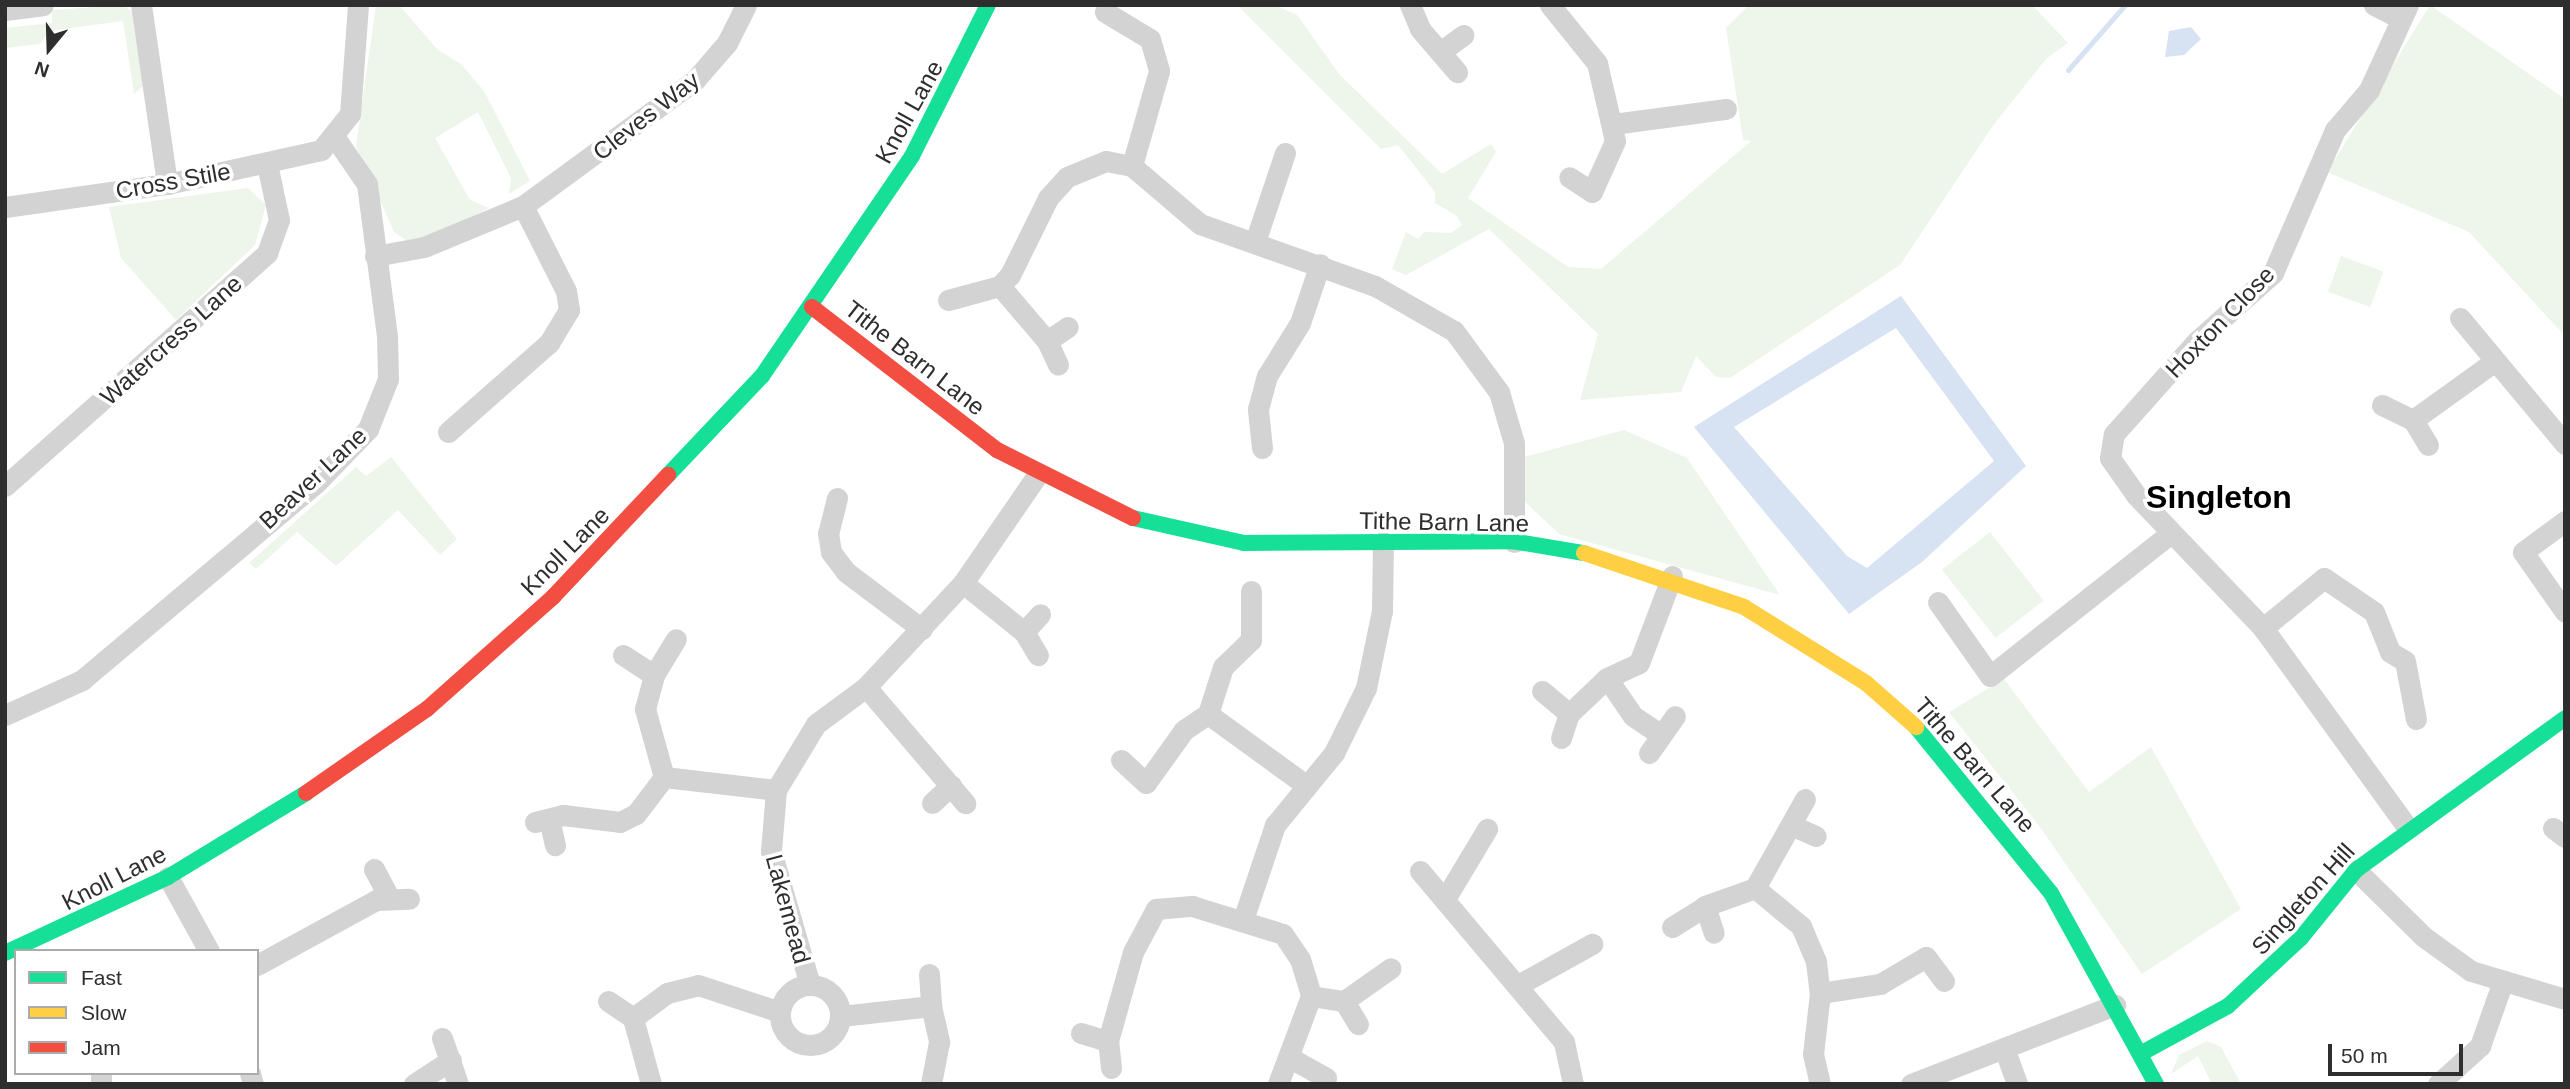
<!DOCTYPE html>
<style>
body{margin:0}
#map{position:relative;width:2570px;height:1089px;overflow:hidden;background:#fff;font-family:Helvetica,sans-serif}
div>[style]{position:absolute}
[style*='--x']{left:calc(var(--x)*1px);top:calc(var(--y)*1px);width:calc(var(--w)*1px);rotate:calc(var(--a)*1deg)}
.green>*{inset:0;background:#eef5eb;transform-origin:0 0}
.water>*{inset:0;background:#d7e3f3}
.stream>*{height:5px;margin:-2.5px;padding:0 2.5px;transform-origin:2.5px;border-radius:2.5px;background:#d7e3f3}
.street>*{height:21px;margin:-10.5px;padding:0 10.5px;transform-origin:10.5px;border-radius:10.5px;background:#d3d3d3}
.street>.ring{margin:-10.5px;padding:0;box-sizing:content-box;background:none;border:21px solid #d3d3d3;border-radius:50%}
.fast>*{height:16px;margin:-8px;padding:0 8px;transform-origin:8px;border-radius:8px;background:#16e098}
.slow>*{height:16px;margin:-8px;padding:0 8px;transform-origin:8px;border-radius:8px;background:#ffcf43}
.jam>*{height:16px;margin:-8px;padding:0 8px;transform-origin:8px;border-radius:8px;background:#f24e42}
span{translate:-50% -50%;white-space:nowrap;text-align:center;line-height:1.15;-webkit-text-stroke:7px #fff;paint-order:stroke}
.street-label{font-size:24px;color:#2e2e2e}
.district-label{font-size:32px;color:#000;font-weight:700}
.frame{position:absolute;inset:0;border:7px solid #2e2e2e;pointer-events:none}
.legend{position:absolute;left:14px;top:949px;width:245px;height:126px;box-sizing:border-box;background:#fff;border:2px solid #ababab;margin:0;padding:9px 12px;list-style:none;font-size:21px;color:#2e2e2e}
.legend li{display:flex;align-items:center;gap:14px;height:35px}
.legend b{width:35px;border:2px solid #ababab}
.north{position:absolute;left:14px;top:14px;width:70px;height:70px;-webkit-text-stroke:5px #fff;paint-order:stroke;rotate:199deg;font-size:19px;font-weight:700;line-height:28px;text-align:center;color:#2e2e2e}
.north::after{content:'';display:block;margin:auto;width:24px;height:32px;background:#2e2e2e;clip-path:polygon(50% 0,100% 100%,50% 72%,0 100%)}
.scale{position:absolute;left:2328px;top:1044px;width:135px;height:32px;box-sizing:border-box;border:4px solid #2e2e2e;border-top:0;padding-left:9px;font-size:21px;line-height:24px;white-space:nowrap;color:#2e2e2e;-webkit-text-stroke:5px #fff;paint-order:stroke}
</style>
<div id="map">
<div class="green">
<i style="clip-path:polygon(124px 5px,131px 11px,143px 86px,134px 94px,123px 21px,49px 31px,40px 44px,5px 48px,5px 28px,52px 23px,52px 10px)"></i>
<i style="clip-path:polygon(376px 5px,399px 5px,438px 50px,461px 64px,484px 91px,530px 181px,509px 194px,511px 178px,478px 112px,435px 138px,470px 200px,489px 208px,426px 240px,407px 241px,394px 232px,356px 146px)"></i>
<i style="clip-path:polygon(1237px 5px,1275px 5px,1297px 15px,1340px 75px,1442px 174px,1491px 144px,1496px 152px,1468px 198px,1568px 267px,1601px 269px,1751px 141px,1743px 140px,1726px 28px,1749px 5px,2032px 5px,2068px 43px,2046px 59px,1994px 124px,1900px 265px,1730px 378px,1716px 377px,1696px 356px,1681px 392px,1580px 400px,1598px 334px,1489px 229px,1406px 275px,1392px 269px,1406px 232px,1418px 239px,1424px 232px,1451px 233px,1462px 225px,1457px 216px,1435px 203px,1435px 192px,1398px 145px,1381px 149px)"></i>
<i style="clip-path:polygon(2430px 5px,2565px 99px,2565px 336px,2469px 232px,2327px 172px)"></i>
<i style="clip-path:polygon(248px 188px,266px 205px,255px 245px,176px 320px,121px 258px,109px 207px)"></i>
<i style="left:2341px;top:256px;width:45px;height:38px;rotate:20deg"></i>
<i style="clip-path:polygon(1624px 430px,1687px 458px,1780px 595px,1559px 534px,1524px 501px,1524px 457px)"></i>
<i style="clip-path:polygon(391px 457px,457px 539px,440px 555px,398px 510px,336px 566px,297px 532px,256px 569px,249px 563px,356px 467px,366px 476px)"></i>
<i style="left:1990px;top:532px;width:87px;height:61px;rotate:52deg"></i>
<i style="clip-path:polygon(2004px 679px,2089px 792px,2151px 747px,2241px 909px,2142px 974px,2040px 827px,1949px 712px)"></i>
<i style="clip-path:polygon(2207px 1041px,2221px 1047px,2241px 1084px,2212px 1084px,2198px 1056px,2171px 1074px,2179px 1055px)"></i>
</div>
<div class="water">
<i style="clip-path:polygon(2191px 27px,2201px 39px,2184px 55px,2165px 57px,2169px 31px)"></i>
<i style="clip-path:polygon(evenodd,1901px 296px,2026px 466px,1922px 562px,1849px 614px,1694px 427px,1901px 296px,1896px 328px,1994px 461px,1867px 568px,1847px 556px,1734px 427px,1896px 328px)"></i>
</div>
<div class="stream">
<i style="--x:2068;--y:70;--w:86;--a:-48.8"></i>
</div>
<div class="street">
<i style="--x:141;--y:5;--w:181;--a:81.7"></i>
<i style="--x:1410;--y:5;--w:26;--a:67"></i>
<i style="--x:1420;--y:29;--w:57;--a:49.3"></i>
<i style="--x:1550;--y:5;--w:75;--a:51"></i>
<i style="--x:1597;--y:63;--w:80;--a:77"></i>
<i style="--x:1615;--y:141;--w:56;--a:114.3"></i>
<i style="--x:1592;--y:192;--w:27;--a:-147"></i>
<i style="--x:2374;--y:5;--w:29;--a:27"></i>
<i style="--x:5;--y:10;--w:38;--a:-7"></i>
<i style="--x:1105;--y:12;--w:52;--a:31"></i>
<i style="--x:1150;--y:39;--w:33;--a:74"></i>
<i style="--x:1159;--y:71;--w:99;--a:105.9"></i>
<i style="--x:1440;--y:52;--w:29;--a:-36"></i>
<i style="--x:1613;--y:124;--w:114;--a:-7.6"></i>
<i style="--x:5;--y:207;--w:164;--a:-8.1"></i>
<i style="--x:167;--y:184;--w:158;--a:-12.4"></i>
<i style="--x:321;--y:150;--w:46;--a:-51.1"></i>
<i style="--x:350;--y:114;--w:109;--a:-85.8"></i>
<i style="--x:1255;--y:242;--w:94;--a:-71.4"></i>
<i style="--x:375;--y:256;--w:50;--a:-10.4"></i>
<i style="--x:424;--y:247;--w:107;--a:-22.5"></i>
<i style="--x:523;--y:206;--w:213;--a:-36.2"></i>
<i style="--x:695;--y:80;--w:49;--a:-49.1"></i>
<i style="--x:727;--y:43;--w:42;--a:-63.4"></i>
<i style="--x:1000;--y:286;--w:72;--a:49.5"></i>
<i style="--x:1047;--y:341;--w:26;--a:65"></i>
<i style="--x:948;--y:300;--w:54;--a:-15.1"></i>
<i style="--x:1000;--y:286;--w:15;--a:-48"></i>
<i style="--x:1010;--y:275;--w:86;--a:-63.7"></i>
<i style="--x:1048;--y:198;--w:28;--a:-48"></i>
<i style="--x:1067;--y:177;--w:42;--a:-22.3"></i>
<i style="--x:1106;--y:161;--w:26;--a:11"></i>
<i style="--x:1132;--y:166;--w:89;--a:40.5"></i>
<i style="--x:1200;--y:224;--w:186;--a:19.5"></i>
<i style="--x:1375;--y:286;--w:91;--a:29.7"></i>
<i style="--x:1454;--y:331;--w:76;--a:53.6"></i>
<i style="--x:1499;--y:392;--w:53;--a:73.6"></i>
<i style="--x:1514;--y:443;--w:99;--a:90"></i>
<i style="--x:2460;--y:318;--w:164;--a:50.2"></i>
<i style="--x:1047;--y:341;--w:25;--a:-34"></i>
<i style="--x:2382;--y:405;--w:34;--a:26"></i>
<i style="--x:2413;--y:420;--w:29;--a:59"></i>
<i style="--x:2413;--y:420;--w:101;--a:-35.7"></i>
<i style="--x:448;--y:432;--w:135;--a:-41.4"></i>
<i style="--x:549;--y:343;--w:39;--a:-59"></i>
<i style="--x:569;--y:310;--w:19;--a:-99"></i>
<i style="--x:566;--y:291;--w:95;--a:-116.8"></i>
<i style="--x:1262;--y:448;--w:39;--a:-96"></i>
<i style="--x:1258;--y:409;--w:34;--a:-75"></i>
<i style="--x:1267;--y:376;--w:62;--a:-58.1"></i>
<i style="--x:1300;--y:323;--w:62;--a:-71.3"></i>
<i style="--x:5;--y:486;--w:351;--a:-41.6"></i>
<i style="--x:267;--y:253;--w:35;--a:-70"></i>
<i style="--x:279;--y:220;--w:57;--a:-102.1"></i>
<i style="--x:837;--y:498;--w:36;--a:104"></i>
<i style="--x:828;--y:533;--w:19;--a:81"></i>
<i style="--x:831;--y:552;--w:25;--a:53"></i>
<i style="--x:846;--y:572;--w:95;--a:36.9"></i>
<i style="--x:2565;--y:521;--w:52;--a:143.6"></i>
<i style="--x:2523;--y:552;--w:73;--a:55"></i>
<i style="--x:963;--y:583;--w:78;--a:38.8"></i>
<i style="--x:1024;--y:632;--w:27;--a:59"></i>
<i style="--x:1938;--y:602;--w:90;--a:54.9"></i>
<i style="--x:1990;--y:676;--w:231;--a:-38.3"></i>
<i style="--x:2263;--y:628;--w:79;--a:-39.3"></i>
<i style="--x:2324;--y:578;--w:60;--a:34.2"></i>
<i style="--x:2374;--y:612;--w:43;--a:68.2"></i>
<i style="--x:2390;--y:652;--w:17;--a:31"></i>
<i style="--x:2405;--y:661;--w:59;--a:79.3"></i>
<i style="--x:1024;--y:632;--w:24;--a:-48"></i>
<i style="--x:623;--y:655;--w:37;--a:33"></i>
<i style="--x:1607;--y:678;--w:46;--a:55.6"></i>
<i style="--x:1633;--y:716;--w:30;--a:34"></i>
<i style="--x:866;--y:687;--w:153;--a:49.5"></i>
<i style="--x:1542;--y:691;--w:35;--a:40"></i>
<i style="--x:1208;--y:714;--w:117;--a:36"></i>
<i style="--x:5;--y:715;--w:85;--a:-24.4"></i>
<i style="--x:82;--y:680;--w:307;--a:-40.1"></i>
<i style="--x:317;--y:482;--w:74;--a:-46.1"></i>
<i style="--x:368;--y:429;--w:54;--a:-68.2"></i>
<i style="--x:388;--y:379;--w:43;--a:-91.3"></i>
<i style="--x:387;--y:336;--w:153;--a:-97.5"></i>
<i style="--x:367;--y:184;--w:55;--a:-124.6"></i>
<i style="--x:1561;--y:738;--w:25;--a:-72"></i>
<i style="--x:1569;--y:714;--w:52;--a:-43.5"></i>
<i style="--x:1607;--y:678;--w:35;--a:-25"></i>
<i style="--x:1639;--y:663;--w:93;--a:-69.2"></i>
<i style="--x:1649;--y:753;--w:45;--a:-54.9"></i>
<i style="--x:1121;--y:760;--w:34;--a:43"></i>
<i style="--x:1146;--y:783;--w:65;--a:-54.4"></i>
<i style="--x:1184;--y:730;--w:29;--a:-34"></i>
<i style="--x:1208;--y:714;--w:49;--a:-72.3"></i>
<i style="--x:1223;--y:667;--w:39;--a:-44"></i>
<i style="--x:1251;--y:640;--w:49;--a:-90"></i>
<i style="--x:664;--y:777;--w:71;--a:-105.6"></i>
<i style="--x:645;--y:709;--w:35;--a:-75"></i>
<i style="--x:654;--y:675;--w:42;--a:-58.6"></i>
<i style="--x:932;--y:803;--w:26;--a:-43"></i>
<i style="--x:549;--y:819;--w:27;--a:77"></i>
<i style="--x:535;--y:822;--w:29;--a:-14"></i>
<i style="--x:563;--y:815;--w:57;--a:7"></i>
<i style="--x:620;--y:822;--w:18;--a:-27"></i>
<i style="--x:636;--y:814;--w:46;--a:-52.9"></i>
<i style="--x:664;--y:777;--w:113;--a:6.6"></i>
<i style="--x:1791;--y:825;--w:27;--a:24"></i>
<i style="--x:2407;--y:827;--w:246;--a:-125.9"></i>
<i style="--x:2263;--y:628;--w:184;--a:-133.7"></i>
<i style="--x:2136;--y:495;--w:45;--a:-125.1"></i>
<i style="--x:2110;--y:458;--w:24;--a:-81"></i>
<i style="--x:2114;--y:434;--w:125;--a:-48.3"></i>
<i style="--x:2197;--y:341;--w:102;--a:-41.8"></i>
<i style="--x:2273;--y:273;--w:156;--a:-66.6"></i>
<i style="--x:2335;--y:130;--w:52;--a:-49.6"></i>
<i style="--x:2369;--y:90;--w:94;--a:-65.4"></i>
<i style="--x:2553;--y:828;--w:15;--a:37"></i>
<i style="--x:374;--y:869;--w:30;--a:62"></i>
<i style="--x:2356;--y:870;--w:95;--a:44.6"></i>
<i style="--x:2424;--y:937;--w:58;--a:35.9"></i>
<i style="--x:2471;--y:971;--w:98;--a:16.6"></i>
<i style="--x:1420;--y:871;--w:224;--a:49.9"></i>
<i style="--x:1564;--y:1042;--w:43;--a:77.9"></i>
<i style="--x:168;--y:877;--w:85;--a:61"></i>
<i style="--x:1755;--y:888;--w:60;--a:39.6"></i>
<i style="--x:1801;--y:926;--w:39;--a:67"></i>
<i style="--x:1816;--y:962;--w:31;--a:83"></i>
<i style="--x:1820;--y:993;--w:61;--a:96.5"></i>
<i style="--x:1813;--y:1054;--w:31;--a:77"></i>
<i style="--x:1445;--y:899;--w:82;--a:-59"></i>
<i style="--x:1705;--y:906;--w:28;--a:72"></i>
<i style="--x:1244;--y:917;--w:97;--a:-71.4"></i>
<i style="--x:1275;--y:825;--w:93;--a:-50.7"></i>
<i style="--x:1334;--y:753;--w:72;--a:-63.8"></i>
<i style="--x:1366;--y:688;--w:79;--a:-78.3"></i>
<i style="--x:1382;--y:611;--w:69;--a:-89.2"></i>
<i style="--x:1672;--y:927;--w:39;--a:-32"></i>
<i style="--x:1705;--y:906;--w:53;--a:-19.8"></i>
<i style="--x:1755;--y:888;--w:102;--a:-60.7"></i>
<i style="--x:257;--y:965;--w:136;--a:-28.6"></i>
<i style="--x:376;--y:900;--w:33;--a:-2"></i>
<i style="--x:929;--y:974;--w:32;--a:86"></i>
<i class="ring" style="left:780px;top:985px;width:39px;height:39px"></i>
<i style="--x:810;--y:985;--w:140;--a:-106.2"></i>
<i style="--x:771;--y:851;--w:61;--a:-85.3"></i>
<i style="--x:776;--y:790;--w:77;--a:-58.8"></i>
<i style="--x:816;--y:724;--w:62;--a:-36.5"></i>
<i style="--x:866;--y:687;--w:142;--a:-47"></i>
<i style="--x:963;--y:583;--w:132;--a:-55.5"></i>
<i style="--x:1518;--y:985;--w:85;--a:-29"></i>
<i style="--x:1820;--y:993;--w:61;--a:-8.5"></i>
<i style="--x:1880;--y:984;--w:53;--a:-30.4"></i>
<i style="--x:1926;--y:957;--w:30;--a:53"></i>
<i style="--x:1311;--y:996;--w:33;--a:9"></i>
<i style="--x:1344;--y:1001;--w:57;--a:-35.1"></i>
<i style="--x:608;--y:1001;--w:30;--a:34"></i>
<i style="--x:1344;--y:1001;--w:27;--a:59"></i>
<i style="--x:841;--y:1016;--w:91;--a:-6.3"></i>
<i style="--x:931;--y:1006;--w:37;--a:77"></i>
<i style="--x:939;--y:1042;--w:43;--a:100.8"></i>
<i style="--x:1081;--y:1033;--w:28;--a:17"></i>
<i style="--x:442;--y:1038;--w:49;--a:70.8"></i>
<i style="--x:2004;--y:1048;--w:38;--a:70"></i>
<i style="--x:1292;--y:1059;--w:39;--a:29"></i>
<i style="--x:1111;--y:1068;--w:27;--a:-96"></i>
<i style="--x:1108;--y:1041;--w:92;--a:-74.3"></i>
<i style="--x:1133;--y:952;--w:49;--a:-61.9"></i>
<i style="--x:1156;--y:909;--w:36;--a:-5"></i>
<i style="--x:1192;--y:906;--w:95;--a:17.1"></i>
<i style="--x:1283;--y:934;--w:30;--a:56"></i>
<i style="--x:1300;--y:959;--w:39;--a:73"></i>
<i style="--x:1311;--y:996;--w:94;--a:110.6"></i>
<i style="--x:250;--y:1073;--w:11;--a:75"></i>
<i style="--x:101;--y:1084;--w:11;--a:-90"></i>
<i style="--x:414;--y:1084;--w:44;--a:-33"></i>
<i style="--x:651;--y:1084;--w:68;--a:-105.3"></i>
<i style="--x:633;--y:1018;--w:42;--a:-36.3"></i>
<i style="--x:667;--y:993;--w:32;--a:-14"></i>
<i style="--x:698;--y:985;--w:86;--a:18.2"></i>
<i style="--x:1911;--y:1084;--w:219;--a:-21.2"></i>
<i style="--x:2438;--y:1084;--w:57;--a:-42.1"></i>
<i style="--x:2480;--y:1046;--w:69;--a:-70.5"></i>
</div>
<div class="fast">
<i style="--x:668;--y:475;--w:137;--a:-46.5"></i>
<i style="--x:762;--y:376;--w:266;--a:-55.7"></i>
<i style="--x:912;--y:156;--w:169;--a:-63.3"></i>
<i style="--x:1133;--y:518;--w:114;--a:12.7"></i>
<i style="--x:1244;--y:543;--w:268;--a:-0.4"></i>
<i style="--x:1512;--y:541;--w:73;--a:9.5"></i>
<i style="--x:1916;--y:727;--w:214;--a:50.9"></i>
<i style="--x:2051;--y:893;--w:218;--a:61.2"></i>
<i style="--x:5;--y:953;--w:180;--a:-25"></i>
<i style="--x:168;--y:877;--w:162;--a:-31.3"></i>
<i style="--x:2140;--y:1054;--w:100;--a:-28.6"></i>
<i style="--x:2228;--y:1006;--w:100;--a:-43"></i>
<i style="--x:2301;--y:938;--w:87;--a:-51"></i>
<i style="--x:2356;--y:870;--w:258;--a:-36"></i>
</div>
<div class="slow">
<i style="--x:1584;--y:553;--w:169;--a:18.6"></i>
<i style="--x:1744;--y:607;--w:144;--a:31.9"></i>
<i style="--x:1866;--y:683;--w:67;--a:41.3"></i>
</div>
<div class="jam">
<i style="--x:812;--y:307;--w:234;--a:37.7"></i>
<i style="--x:997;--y:450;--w:152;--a:26.6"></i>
<i style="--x:306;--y:793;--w:147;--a:-34.8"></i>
<i style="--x:427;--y:709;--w:169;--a:-41.6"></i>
<i style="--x:553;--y:597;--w:168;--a:-46.7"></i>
</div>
<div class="street-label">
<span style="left:909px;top:112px;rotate:-61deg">Knoll Lane</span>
<span style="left:646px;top:116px;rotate:-38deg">Cleves Way</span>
<span style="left:173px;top:181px;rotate:-10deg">Cross Stile</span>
<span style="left:2220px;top:322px;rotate:-46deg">Hoxton Close</span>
<span style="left:171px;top:340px;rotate:-42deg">Watercress Lane</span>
<span style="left:915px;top:358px;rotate:38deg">Tithe Barn Lane</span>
<span style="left:313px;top:478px;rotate:-43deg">Beaver Lane</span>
<span style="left:1444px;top:522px;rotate:1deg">Tithe Barn Lane</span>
<span style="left:565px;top:551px;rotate:-45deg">Knoll Lane</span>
<span style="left:1975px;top:765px;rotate:49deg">Tithe Barn Lane</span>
<span style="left:114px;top:878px;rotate:-27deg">Knoll Lane</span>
<span style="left:2303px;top:899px;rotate:-48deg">Singleton Hill</span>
<span style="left:788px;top:909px;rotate:75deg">Lakemead</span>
</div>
<div class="district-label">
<span style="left:2219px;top:497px">Singleton</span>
</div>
<div class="frame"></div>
<ul class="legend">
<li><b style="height:9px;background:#16e098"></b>Fast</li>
<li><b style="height:9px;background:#ffcf43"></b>Slow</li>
<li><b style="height:9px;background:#f24e42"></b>Jam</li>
</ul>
<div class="north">N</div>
<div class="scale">50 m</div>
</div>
